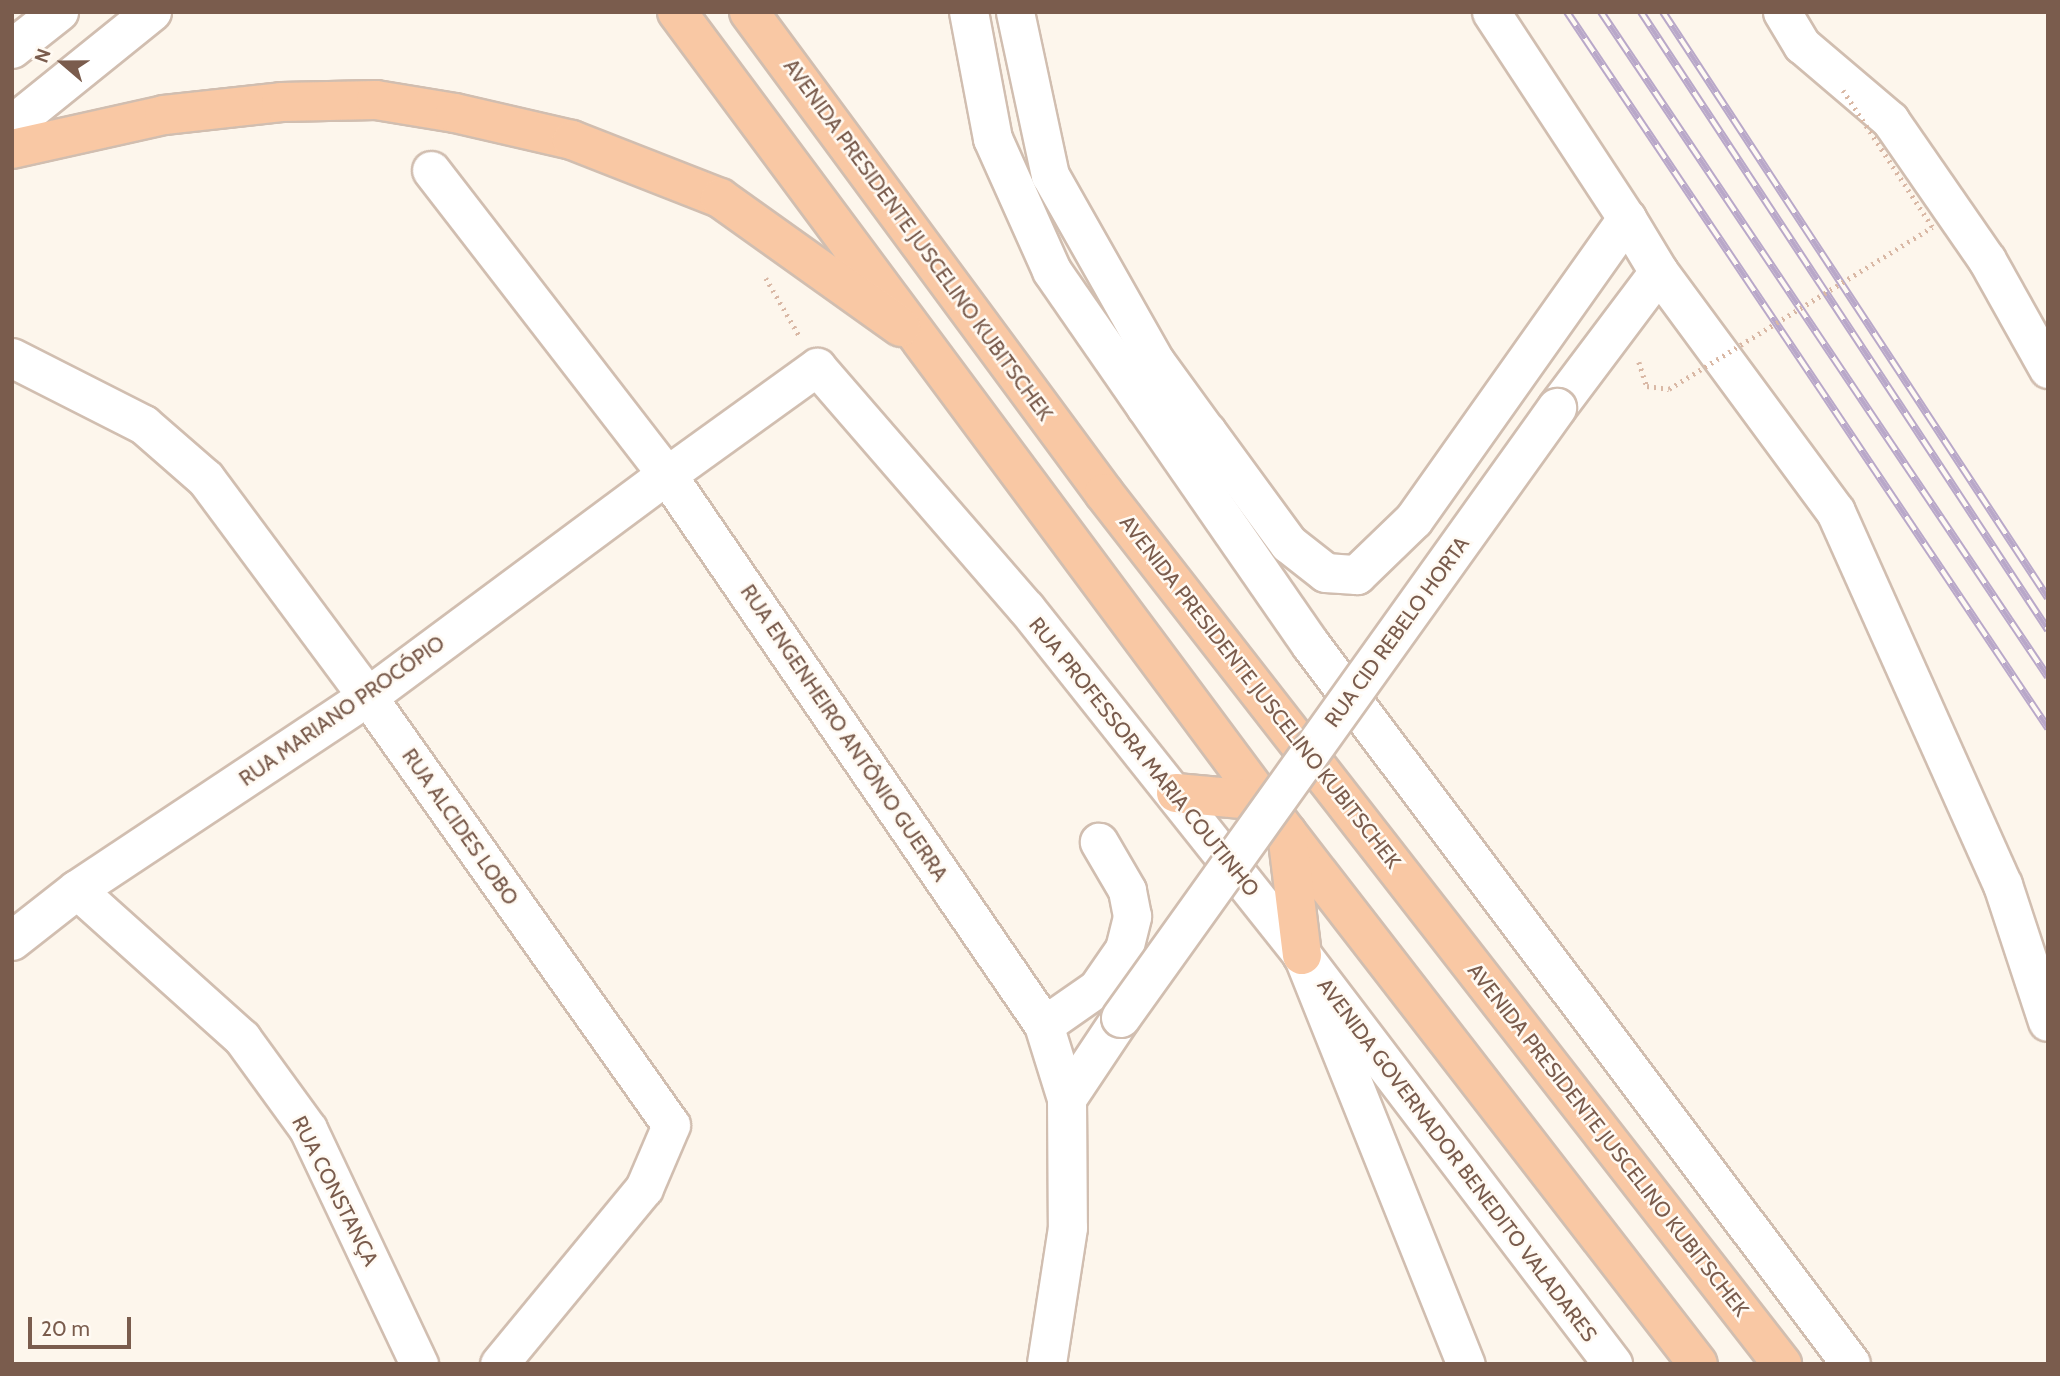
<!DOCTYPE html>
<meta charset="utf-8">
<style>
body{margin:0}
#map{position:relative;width:2060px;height:1376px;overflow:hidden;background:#fdf6ec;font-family:Cabin,sans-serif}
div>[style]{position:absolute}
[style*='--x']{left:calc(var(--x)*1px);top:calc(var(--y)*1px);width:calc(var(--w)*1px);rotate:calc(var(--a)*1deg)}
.path>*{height:4.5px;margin-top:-2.25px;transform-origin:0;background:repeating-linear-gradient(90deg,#d9b8a5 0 2px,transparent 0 7px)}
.roads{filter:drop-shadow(2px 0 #d1beb0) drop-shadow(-2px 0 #d1beb0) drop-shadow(0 2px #d1beb0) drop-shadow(0 -2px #d1beb0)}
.minor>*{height:37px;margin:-18.5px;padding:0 18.5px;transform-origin:18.5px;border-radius:18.5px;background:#fff}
.tertiary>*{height:38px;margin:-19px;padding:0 19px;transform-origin:19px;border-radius:19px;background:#fff}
.secondary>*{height:38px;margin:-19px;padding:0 19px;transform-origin:19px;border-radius:19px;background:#fff}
.trunk>*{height:38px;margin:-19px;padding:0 19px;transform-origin:19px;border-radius:19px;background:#f9c8a4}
.rail>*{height:8px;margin-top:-4px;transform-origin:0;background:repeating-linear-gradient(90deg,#fffaf3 0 16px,#b9a8c9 0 32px);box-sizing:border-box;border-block:2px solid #b9a8c9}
.path-bridge>*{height:4.5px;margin-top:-2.25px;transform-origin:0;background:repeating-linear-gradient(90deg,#d9b8a5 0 2px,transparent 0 7px)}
.bridges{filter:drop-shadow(2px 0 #d1beb0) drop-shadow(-2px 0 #d1beb0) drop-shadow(0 2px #d1beb0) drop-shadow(0 -2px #d1beb0)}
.tertiary-bridge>*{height:38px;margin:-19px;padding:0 19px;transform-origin:19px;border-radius:19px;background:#fff}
span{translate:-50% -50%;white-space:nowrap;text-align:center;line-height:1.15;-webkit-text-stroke:5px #fffaf3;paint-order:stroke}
.street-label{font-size:21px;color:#7a5c4d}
.frame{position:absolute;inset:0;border:14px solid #7a5c4d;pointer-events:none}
.north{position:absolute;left:28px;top:28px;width:70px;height:70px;-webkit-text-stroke:5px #fffaf3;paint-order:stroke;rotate:290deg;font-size:19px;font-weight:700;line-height:28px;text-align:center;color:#7a5c4d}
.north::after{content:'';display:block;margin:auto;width:24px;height:32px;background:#7a5c4d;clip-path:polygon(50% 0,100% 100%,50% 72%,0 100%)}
.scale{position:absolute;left:28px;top:1317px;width:103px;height:32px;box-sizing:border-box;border:4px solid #7a5c4d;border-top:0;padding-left:9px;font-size:21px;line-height:24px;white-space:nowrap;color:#7a5c4d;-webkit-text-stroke:5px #fffaf3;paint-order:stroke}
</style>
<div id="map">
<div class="path">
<i style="--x:766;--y:278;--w:68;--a:60"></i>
<i style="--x:1639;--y:362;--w:25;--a:72"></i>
<i style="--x:1647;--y:386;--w:22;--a:8"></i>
</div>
<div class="roads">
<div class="minor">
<i style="--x:1015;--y:12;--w:167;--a:77.9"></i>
<i style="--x:1050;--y:175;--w:215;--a:60.5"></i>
<i style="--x:1156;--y:362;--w:87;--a:53.9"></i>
<i style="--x:1491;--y:12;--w:248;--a:56.7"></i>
<i style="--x:1782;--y:12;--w:39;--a:59"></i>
<i style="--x:1802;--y:45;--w:116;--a:40.4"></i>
<i style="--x:1890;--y:120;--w:170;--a:55.3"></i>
<i style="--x:1987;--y:260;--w:125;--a:60.8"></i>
<i style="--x:431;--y:170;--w:386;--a:52.3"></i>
<i style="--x:667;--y:475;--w:185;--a:-35.8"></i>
<i style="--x:817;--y:367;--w:319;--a:49.1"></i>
<i style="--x:1026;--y:608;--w:443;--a:51.5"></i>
<i style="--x:1302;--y:955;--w:441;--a:68.2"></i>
<i style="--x:368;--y:697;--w:524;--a:54.7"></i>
<i style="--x:671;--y:1125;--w:69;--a:113.2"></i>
<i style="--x:644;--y:1188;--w:228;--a:129.5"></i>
<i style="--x:77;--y:890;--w:222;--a:41.9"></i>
<i style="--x:242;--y:1038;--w:112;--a:54"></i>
<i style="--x:308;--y:1129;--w:260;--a:64.7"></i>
<i style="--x:1044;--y:1025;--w:65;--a:-34.9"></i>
<i style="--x:1097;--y:988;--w:47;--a:-55.3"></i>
<i style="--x:1124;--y:949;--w:34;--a:-76"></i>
<i style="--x:1132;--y:916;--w:26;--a:-101"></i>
<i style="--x:1127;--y:890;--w:56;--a:-120.3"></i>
</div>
<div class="tertiary">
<i style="--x:12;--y:358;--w:148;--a:26.9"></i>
<i style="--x:144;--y:425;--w:82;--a:41.1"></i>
<i style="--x:206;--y:479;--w:272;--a:53.4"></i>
<i style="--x:1146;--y:407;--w:66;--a:22.3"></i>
<i style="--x:1207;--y:432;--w:139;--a:53.8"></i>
<i style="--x:1289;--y:544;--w:47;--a:38.1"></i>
<i style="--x:1326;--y:573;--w:31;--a:4"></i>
<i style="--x:1357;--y:575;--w:79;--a:-44"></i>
<i style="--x:1414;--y:520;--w:369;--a:-54.7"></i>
<i style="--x:1627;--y:219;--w:62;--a:58.9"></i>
<i style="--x:1659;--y:272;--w:298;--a:53.6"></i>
<i style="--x:1836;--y:512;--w:409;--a:65.9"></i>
<i style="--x:2003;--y:885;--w:144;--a:71.8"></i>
<i style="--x:1557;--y:408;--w:170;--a:-53.1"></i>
<i style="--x:12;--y:941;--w:83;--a:-38.1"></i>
<i style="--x:77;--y:890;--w:349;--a:-33.6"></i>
<i style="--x:368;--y:697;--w:372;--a:-36.6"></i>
<i style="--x:667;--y:475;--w:667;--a:55.57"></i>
<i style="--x:1044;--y:1025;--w:77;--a:72.7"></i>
<i style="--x:1067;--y:1099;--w:129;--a:89.6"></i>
<i style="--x:1068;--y:1228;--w:138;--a:98.8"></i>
<i style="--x:1302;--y:955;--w:514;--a:52.75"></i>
<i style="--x:1067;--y:1099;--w:97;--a:-56.3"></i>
</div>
<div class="secondary">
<i style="--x:969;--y:12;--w:129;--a:79.3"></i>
<i style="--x:993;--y:139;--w:145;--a:65.9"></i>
<i style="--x:1052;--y:271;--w:455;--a:55.3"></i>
<i style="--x:1311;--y:645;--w:899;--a:53.09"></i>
<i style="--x:12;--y:49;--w:60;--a:-38.2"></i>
<i style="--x:12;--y:125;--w:180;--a:-38.9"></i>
</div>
<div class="trunk">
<i style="--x:677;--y:12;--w:1023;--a:53.39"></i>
<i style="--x:1287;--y:833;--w:671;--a:52.26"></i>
<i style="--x:749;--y:12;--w:598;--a:53.57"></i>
<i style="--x:1104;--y:493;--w:1104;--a:52.1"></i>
<i style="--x:12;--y:149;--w:156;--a:-12.6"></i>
<i style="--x:164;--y:115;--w:118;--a:-6.3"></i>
<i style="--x:281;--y:102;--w:95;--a:-1.2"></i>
<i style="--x:376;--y:100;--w:80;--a:9.3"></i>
<i style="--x:455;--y:113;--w:120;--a:13"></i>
<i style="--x:572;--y:140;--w:159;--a:21.4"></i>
<i style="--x:720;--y:198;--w:222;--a:35.5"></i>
<i style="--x:1176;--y:793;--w:88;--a:5.2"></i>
<i style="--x:1287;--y:833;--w:123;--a:83"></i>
</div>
</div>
<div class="rail">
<i style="--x:1567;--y:12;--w:863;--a:56.11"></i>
<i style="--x:1601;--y:12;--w:801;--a:56.09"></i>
<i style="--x:1641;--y:12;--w:740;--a:56.63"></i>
<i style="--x:1663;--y:12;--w:701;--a:56.7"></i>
</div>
<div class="path-bridge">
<i style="--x:1669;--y:389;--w:309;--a:-31.6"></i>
<i style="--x:1932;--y:227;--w:163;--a:-123.2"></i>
</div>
<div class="bridges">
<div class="tertiary-bridge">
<i style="--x:1121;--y:1018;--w:750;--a:-54.44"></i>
</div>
</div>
<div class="street-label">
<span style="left:918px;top:240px;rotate:54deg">AVENIDA PRESIDENTE JUSCELINO KUBITSCHEK</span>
<span style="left:1397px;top:632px;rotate:-54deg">RUA CID REBELO HORTA</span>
<span style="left:1260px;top:692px;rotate:52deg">AVENIDA PRESIDENTE JUSCELINO KUBITSCHEK</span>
<span style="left:342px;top:711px;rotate:-35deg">RUA MARIANO PROCÓPIO</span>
<span style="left:844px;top:733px;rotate:56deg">RUA ENGENHEIRO ANTÔNIO GUERRA</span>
<span style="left:1144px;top:757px;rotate:51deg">RUA PROFESSORA MARIA COUTINHO</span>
<span style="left:460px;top:827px;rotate:55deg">RUA ALCIDES LOBO</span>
<span style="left:1608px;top:1140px;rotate:52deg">AVENIDA PRESIDENTE JUSCELINO KUBITSCHEK</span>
<span style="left:1457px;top:1160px;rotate:53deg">AVENIDA GOVERNADOR BENEDITO VALADARES</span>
<span style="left:335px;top:1191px;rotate:63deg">RUA CONSTANÇA</span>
</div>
<div class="frame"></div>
<div class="north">N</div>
<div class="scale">20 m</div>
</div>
